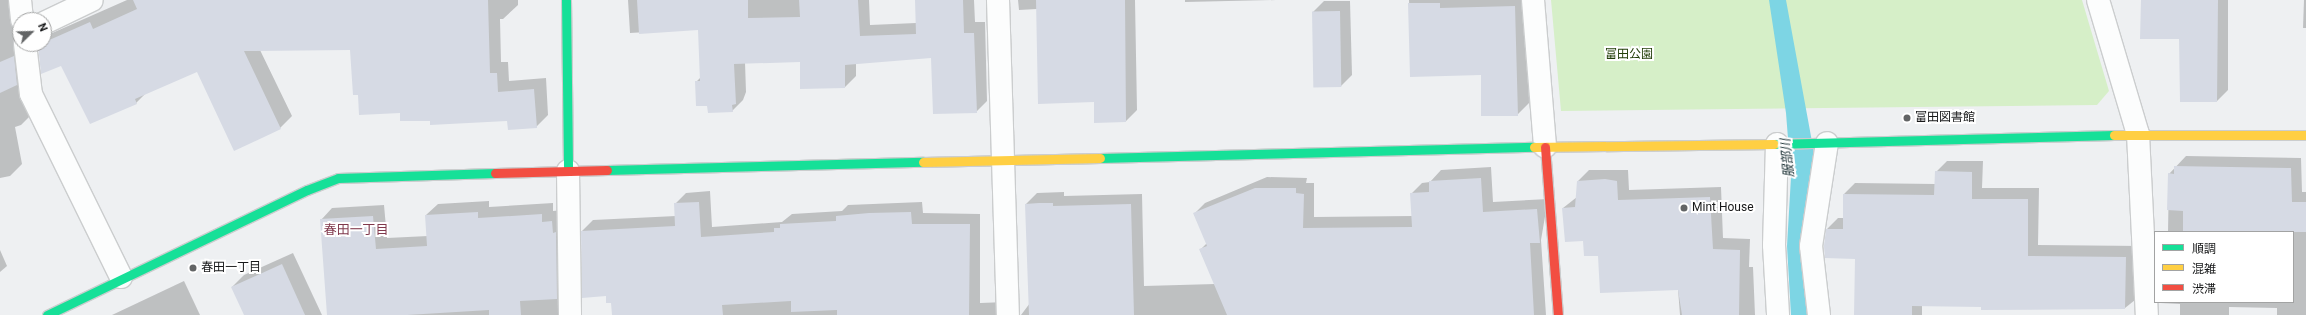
<!DOCTYPE html>
<meta charset="utf-8">
<style>
body{margin:0}
#map{position:relative;width:2306px;height:315px;overflow:hidden;background:#eef0f2;font-family:Roboto,"Noto Sans JP",sans-serif}
div>[style]{position:absolute}
[style*='--x']{left:calc(var(--x)*1px);top:calc(var(--y)*1px);width:calc(var(--w)*1px);rotate:calc(var(--a)*1deg)}
.green>*{inset:0;background:#d6efc8}
.water>*{inset:0;background:#7dd5e4}
.shadow>*{inset:0;background:#0003}
.building>*{inset:0;background:#d6dae4;transform-origin:0 0}
.roads{filter:drop-shadow(1px 0 #cbcdce) drop-shadow(-1px 0 #cbcdce) drop-shadow(0 1px #cbcdce) drop-shadow(0 -1px #cbcdce)}
.street>*{height:22px;margin:-11px;padding:0 11px;transform-origin:11px;border-radius:11px;background:#fcfdfd}
.fast>*{height:9px;margin:-4.5px;padding:0 4.5px;transform-origin:4.5px;border-radius:4.5px;background:#16e098}
.slow>*{height:9px;margin:-4.5px;padding:0 4.5px;transform-origin:4.5px;border-radius:4.5px;background:#ffcf43}
.jam>*{height:9px;margin:-4.5px;padding:0 4.5px;transform-origin:4.5px;border-radius:4.5px;background:#f24e42}
.dots>*{width:11px;height:11px;translate:-50% -50%;box-sizing:border-box;border:2px solid #fff;border-radius:50%}
span{translate:-50% -50%;white-space:nowrap;text-align:center;line-height:1.15;-webkit-text-stroke:4px #fff;paint-order:stroke}
.park-label{font-size:12px;color:#223e08}
.poi-label{font-size:12px;color:#171819}
.left{translate:0 -50%;text-align:left}
.water-label{font-size:13px;color:#192f33;font-style:italic}
.neighbourhood-label{font-size:13px;color:#80394c}
.legend{position:absolute;left:2154px;top:231px;width:140px;height:72px;box-sizing:border-box;background:#fff;border:1px solid #a2a3a3;margin:0;padding:5px 7px;list-style:none;font-size:12px;color:#171819}
.legend li{display:flex;align-items:center;gap:8px;height:20px}
.legend b{width:20px;border:1px solid #a2a3a3}
.north{position:absolute;left:12px;top:12px;width:40px;height:40px;box-sizing:border-box;background:#fff;border:1px solid #a2a3a3;border-radius:50%;rotate:67deg;font-size:11px;font-weight:700;line-height:16px;text-align:center;color:#171819}
.north::after{content:'';display:block;margin:auto;width:14px;height:18px;background:#626465;clip-path:polygon(50% 0,100% 100%,50% 72%,0 100%)}
</style>
<div id="map">
<div class="green">
<i style="clip-path:polygon(1551px 0,2082px 0,2109px 91px,2097px 105px,1561px 111px)"></i>
</div>
<div class="water">
<i style="clip-path:polygon(1769px 0,1786px 0,1817px 169px,1803px 245px,1807px 315px,1791px 315px,1787px 246px,1791px 177px,1786px 113px)"></i>
</div>
<div class="shadow">
<i style="clip-path:polygon(0 0,16px 0,20px 44px,32px 114px,21px 125px,15px 127px,22px 164px,10px 176px,0 178px)"></i>
<i style="clip-path:polygon(127px 0,518px 0,518px 5px,503px 19px,500px 19px,501px 62px,508px 62px,509px 81px,546px 78px,548px 115px,536px 127px,508px 120px,431px 120px,401px 112px,359px 94px,351px 49px,260px 50px,292px 116px,280px 128px,197px 71px,146px 93px,136px 103px,62px 64px,44px 44px,50px 34px)"></i>
<i style="clip-path:polygon(628px 0,869px 0,870px 25px,916px 23px,916px 0,974px 0,975px 22px,985px 22px,987px 101px,976px 112px,932px 57px,856px 63px,856px 76px,845px 87px,801px 88px,801px 61px,745px 62px,746px 92px,743px 100px,732px 111px,708px 105px,696px 82px,701px 77px,699px 29px,630px 33px)"></i>
<i style="clip-path:polygon(1018px 0,1135px 0,1137px 110px,1126px 121px,1095px 101px,1037px 9px,1019px 10px)"></i>
<i style="clip-path:polygon(1185px 0,1276px 0,1185px 2px)"></i>
<i style="clip-path:polygon(1409px 0,1527px 0,1529px 103px,1517px 115px,1482px 74px,1411px 76px)"></i>
<i style="clip-path:polygon(2142px 0,2228px 0,2228px 90px,2217px 101px,2180px 38px)"></i>
<i style="clip-path:polygon(2304px 0,2306px 0,2306px 28px,2303px 28px)"></i>
<i style="clip-path:polygon(1324px 1px,1350px 1px,1352px 75px,1341px 86px,1316px 86px,1313px 12px)"></i>
<i style="clip-path:polygon(2186px 156px,2301px 158px,2302px 192px,2306px 192px,2306px 315px,2277px 315px,2277px 308px,2229px 307px,2229px 315px,2180px 315px,2180px 304px,2160px 303px,2293px 302px,2293px 232px,2168px 232px,2169px 174px)"></i>
<i style="clip-path:polygon(1947px 161px,1983px 161px,1982px 188px,2039px 188px,2038px 245px,2142px 246px,2145px 292px,2125px 308px,1922px 305px,1922px 315px,1855px 315px,1856px 258px,1827px 229px,1838px 218px,1844px 218px,1844px 194px,1855px 183px,1936px 184px,1936px 172px)"></i>
<i style="clip-path:polygon(1491px 167px,1493px 202px,1548px 199px,1541px 240px,1546px 315px,1021px 315px,1030px 303px,1026px 204px,1037px 193px,1064px 192px,1064px 196px,1142px 194px,1144px 286px,1215px 284px,1200px 250px,1207px 243px,1194px 214px,1205px 203px,1267px 177px,1307px 178px,1306px 183px,1314px 183px,1314px 217px,1413px 216px,1411px 194px,1422px 183px,1430px 182px,1441px 170px)"></i>
<i style="clip-path:polygon(1589px 170px,1628px 170px,1629px 190px,1721px 187px,1723px 238px,1750px 239px,1749px 267px,1753px 267px,1755px 315px,1680px 315px,1678px 289px,1599px 255px,1584px 240px,1563px 208px,1577px 197px,1578px 181px)"></i>
<i style="clip-path:polygon(710px 191px,712px 227px,782px 222px,792px 214px,842px 211px,848px 205px,922px 202px,923px 213px,980px 214px,980px 303px,1006px 302px,1016px 315px,668px 315px,607px 295px,582px 231px,593px 220px,676px 216px,675px 204px,686px 193px)"></i>
<i style="clip-path:polygon(489px 201px,489px 207px,553px 203px,553px 211px,563px 210px,566px 315px,328px 315px,321px 220px,332px 208px,384px 205px,387px 238px,428px 236px,426px 215px,438px 204px)"></i>
<i style="clip-path:polygon(0 250px,7px 266px,0 272px)"></i>
<i style="clip-path:polygon(293px 253px,322px 315px,245px 315px,232px 287px,244px 275px)"></i>
<i style="clip-path:polygon(184px 281px,200px 315px,112px 315px)"></i>
</div>
<div class="building">
<i style="clip-path:polygon(133px 0,488px 0,490px 73px,497px 73px,498px 92px,534px 89px,537px 128px,508px 130px,507px 121px,430px 125px,430px 121px,400px 121px,400px 113px,359px 115px,358px 95px,353px 95px,350px 50px,244px 51px,281px 129px,234px 151px,197px 72px,135px 99px,137px 104px,90px 124px,61px 66px,41px 74px,38px 45px,90px 22px,93px 29px,137px 9px)"></i>
<i style="clip-path:polygon(637px 0,748px 0,748px 18px,800px 17px,799px 0,858px 0,860px 36px,916px 34px,915px 0,963px 0,964px 33px,974px 33px,977px 113px,933px 114px,931px 58px,845px 65px,845px 88px,800px 89px,800px 62px,734px 64px,736px 104px,732px 105px,733px 112px,708px 113px,707px 106px,696px 106px,695px 81px,700px 81px,698px 30px,639px 34px)"></i>
<i style="clip-path:polygon(1036px 0,1125px 0,1126px 122px,1094px 123px,1094px 102px,1038px 104px)"></i>
<i style="clip-path:polygon(2141px 0,2218px 0,2217px 102px,2180px 102px,2179px 39px,2140px 39px)"></i>
<i style="clip-path:polygon(1408px 3px,1440px 3px,1440px 8px,1515px 6px,1518px 116px,1481px 116px,1481px 75px,1410px 77px)"></i>
<i style="left:1340px;top:11px;width:76px;height:28px;rotate:89deg"></i>
<i style="clip-path:polygon(14px 56px,17px 85px,0 93px,0 62px)"></i>
<i style="clip-path:polygon(2174px 166px,2291px 168px,2292px 202px,2306px 202px,2306px 232px,2183px 232px,2183px 211px,2167px 210px,2168px 173px,2174px 174px)"></i>
<i style="clip-path:polygon(1935px 171px,1972px 172px,1972px 199px,2028px 199px,2028px 256px,2126px 257px,2125px 309px,1981px 310px,1981px 307px,1912px 306px,1912px 315px,1854px 315px,1855px 259px,1825px 258px,1824px 246px,1826px 229px,1843px 229px,1843px 194px,1934px 195px)"></i>
<i style="clip-path:polygon(1481px 178px,1483px 212px,1537px 209px,1540px 243px,1530px 243px,1534px 315px,1227px 315px,1199px 249px,1207px 246px,1193px 213px,1255px 188px,1296px 188px,1296px 193px,1304px 194px,1303px 228px,1412px 227px,1410px 193px,1429px 192px,1429px 181px)"></i>
<i style="clip-path:polygon(1605px 179px,1617px 181px,1618px 200px,1710px 197px,1713px 249px,1740px 250px,1739px 315px,1682px 315px,1678px 290px,1600px 293px,1598px 256px,1584px 256px,1583px 241px,1565px 242px,1562px 208px,1575px 207px,1577px 181px)"></i>
<i style="clip-path:polygon(699px 202px,701px 237px,774px 232px,774px 228px,780px 228px,780px 224px,836px 221px,836px 216px,869px 213px,911px 212px,912px 224px,970px 224px,969px 315px,837px 315px,837px 310px,791px 312px,791px 301px,722px 305px,723px 315px,612px 315px,611px 303px,606px 303px,606px 296px,582px 298px,581px 231px,675px 226px,674px 203px)"></i>
<i style="clip-path:polygon(1039px 203px,1053px 203px,1053px 206px,1131px 204px,1134px 315px,1029px 315px,1025px 204px)"></i>
<i style="clip-path:polygon(478px 212px,478px 218px,542px 214px,542px 222px,552px 221px,553px 233px,556px 232px,557px 299px,520px 301px,521px 315px,489px 315px,489px 310px,407px 315px,327px 315px,320px 219px,373px 216px,376px 249px,427px 246px,425px 215px)"></i>
<i style="clip-path:polygon(282px 264px,305px 315px,244px 315px,231px 287px)"></i>
</div>
<div class="roads">
<div class="street">
<i style="--x:20;--y:0;--w:20;--a:84"></i>
<i style="--x:998;--y:0;--w:315;--a:88.2"></i>
<i style="--x:1533;--y:0;--w:147;--a:85.3"></i>
<i style="--x:2098;--y:0;--w:140;--a:73.4"></i>
<i style="--x:2138;--y:134;--w:181;--a:87.2"></i>
<i style="--x:44;--y:23;--w:53;--a:-25.6"></i>
<i style="--x:25;--y:44;--w:50;--a:83.2"></i>
<i style="--x:31;--y:94;--w:204;--a:63.8"></i>
<i style="--x:1777;--y:144;--w:101;--a:91.7"></i>
<i style="--x:1774;--y:245;--w:70;--a:86.7"></i>
<i style="--x:568;--y:171;--w:144;--a:89.2"></i>
<i style="--x:1819;--y:315;--w:69;--a:-96.6"></i>
<i style="--x:1811;--y:246;--w:104;--a:-81.2"></i>
</div>
<div class="fast">
<i style="--x:566;--y:0;--w:171;--a:89.3"></i>
<i style="--x:1774;--y:144;--w:340;--a:-1.5"></i>
<i style="--x:1100;--y:158;--w:434;--a:-1.5"></i>
<i style="--x:607;--y:170;--w:316;--a:-1.5"></i>
<i style="--x:47;--y:315;--w:288;--a:-25.7"></i>
<i style="--x:307;--y:190;--w:33;--a:-21"></i>
<i style="--x:338;--y:178;--w:157;--a:-1.8"></i>
</div>
<div class="slow">
<i style="--x:2114;--y:135;--w:192;--a:0"></i>
<i style="--x:1534;--y:147;--w:240;--a:-0.7"></i>
<i style="--x:923;--y:162;--w:177;--a:-1.3"></i>
</div>
<div class="jam">
<i style="--x:1545;--y:147;--w:169;--a:85.6"></i>
<i style="--x:495;--y:173;--w:112;--a:-1.5"></i>
</div>
</div>
<div class="dots">
<i style="left:1907px;top:118px;background:#626465"></i>
<i style="left:1684px;top:208px;background:#626465"></i>
<i style="left:193px;top:268px;background:#626465"></i>
</div>
<div class="park-label">
<span style="left:1629px;top:55px">富田公園</span>
</div>
<div class="poi-label">
<span class="left" style="left:1915px;top:118px">富田図書館</span>
<span class="left" style="left:1692px;top:208px">Mint House</span>
<span class="left" style="left:201px;top:268px">春田一丁目</span>
</div>
<div class="water-label">
<span style="left:1788px;top:158px;rotate:-96deg">服部川</span>
</div>
<div class="neighbourhood-label">
<span style="left:356px;top:230px">春田一丁目</span>
</div>
<ul class="legend">
<li><b style="height:5px;background:#16e098"></b>順調</li>
<li><b style="height:5px;background:#ffcf43"></b>混雑</li>
<li><b style="height:5px;background:#f24e42"></b>渋滞</li>
</ul>
<div class="north">N</div>
</div>
